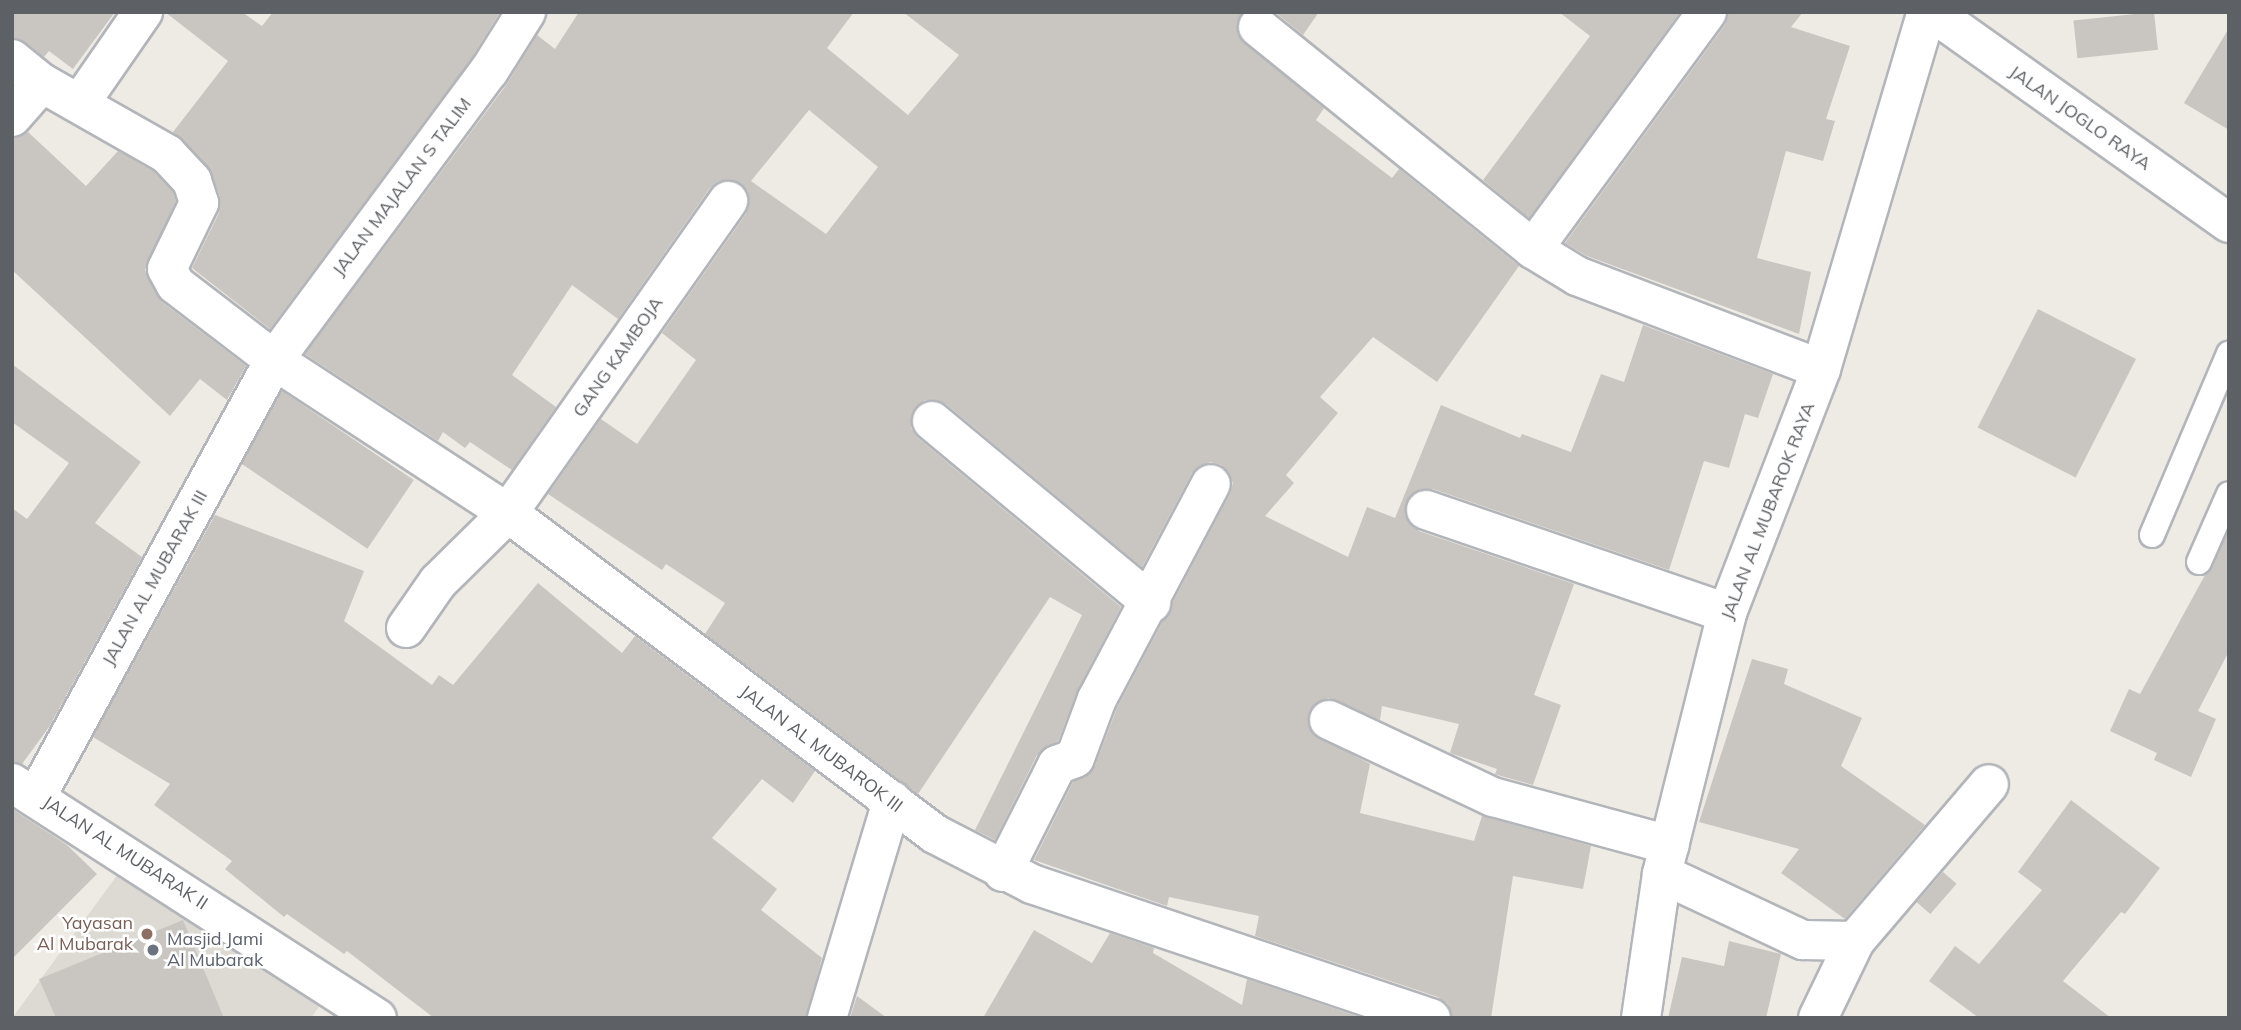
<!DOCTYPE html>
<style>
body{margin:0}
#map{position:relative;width:2241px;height:1030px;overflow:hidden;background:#eeebe5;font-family:Mulish,sans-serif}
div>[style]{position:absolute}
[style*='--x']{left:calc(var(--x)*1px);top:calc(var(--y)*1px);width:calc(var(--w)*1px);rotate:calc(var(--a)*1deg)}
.education>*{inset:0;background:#dddad3}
.building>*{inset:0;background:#c9c6c2;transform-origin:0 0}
.roads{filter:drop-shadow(2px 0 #b2b5b9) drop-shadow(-2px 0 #b2b5b9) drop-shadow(0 2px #b2b5b9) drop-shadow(0 -2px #b2b5b9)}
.lane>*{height:24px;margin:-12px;padding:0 12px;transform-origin:12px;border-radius:12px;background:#fff}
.street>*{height:38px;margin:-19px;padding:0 19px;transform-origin:19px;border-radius:19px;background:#fff}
.secondary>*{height:38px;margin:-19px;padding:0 19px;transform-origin:19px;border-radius:19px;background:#fff}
.dots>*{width:19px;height:19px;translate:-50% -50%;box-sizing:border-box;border:4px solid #fff;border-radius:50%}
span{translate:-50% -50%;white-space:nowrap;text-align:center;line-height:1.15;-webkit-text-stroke:5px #fff;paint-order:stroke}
.street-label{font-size:18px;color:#5d6064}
.education-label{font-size:18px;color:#785e54}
.right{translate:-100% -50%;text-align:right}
.worship-label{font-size:18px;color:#5b616d}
.left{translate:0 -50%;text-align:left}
.frame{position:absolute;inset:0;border:14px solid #5d6064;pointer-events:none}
</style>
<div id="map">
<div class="education">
<i style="clip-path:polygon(127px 862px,319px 1007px,311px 1018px,12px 1018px)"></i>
</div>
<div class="building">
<i style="clip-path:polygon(12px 12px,115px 12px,73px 69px,49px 51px,44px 57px,12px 38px)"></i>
<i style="clip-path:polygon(165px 12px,242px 12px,262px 26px,273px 12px,500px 12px,471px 59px,270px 329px,192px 268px,219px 213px,220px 196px,208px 167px,173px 132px,228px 61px)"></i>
<i style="clip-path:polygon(evenodd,579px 12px,854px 12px,827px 48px,908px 115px,959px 55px,903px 12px,1242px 12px,1237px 23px,1238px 35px,1324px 108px,1316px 120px,1392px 178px,1399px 169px,1519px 266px,1437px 382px,1373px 337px,1320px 397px,1338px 413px,1286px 475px,1294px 483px,1265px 516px,1348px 557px,1367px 507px,1395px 518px,1441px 405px,1520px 438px,1522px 434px,1571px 452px,1601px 374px,1624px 382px,1643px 325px,1773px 374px,1758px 418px,1745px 414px,1729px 468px,1704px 461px,1669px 570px,1433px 489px,1421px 489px,1406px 502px,1405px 515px,1419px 531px,1574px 584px,1534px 695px,1561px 705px,1533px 785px,1501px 776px,1495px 774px,1497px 769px,1450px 753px,1459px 724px,1382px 706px,1380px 720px,1328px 698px,1309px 711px,1312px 733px,1370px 764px,1360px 813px,1474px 841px,1482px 816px,1591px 846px,1583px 889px,1513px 876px,1491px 1018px,1452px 1018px,1448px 1004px,1438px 997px,1255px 936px,1259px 916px,1169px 897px,1167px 906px,1034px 860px,1073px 782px,1095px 766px,1117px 708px,1230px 494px,1233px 483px,1222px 465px,1210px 462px,1192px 473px,1142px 567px,946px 404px,925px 400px,915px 408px,911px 428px,918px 438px,1121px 607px,1078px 689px,1058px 741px,1037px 755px,995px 840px,975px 830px,1082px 615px,1050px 597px,918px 794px,705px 634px,725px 603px,666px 564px,662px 570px,548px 494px,601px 419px,637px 444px,696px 360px,662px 333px,746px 214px,748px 192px,740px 183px,719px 181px,710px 188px,618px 319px,572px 285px,512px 375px,556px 407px,512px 470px,470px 442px,465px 448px,443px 432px,438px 441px,305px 354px,507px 84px,537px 35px,555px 49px,579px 12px,809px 110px,878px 167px,826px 234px,751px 181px,809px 110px)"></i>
<i style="clip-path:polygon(1275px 12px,1319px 12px,1303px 35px)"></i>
<i style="clip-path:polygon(1559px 12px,1680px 12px,1529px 218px,1483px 180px,1590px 36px)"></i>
<i style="clip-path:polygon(1729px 12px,1803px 12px,1791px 27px,1850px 46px,1826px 119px,1835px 121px,1823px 161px,1786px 151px,1757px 258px,1811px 272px,1799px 334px,1587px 256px,1565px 243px,1725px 25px)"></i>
<i style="left:2154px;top:12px;width:38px;height:81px;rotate:84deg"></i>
<i style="clip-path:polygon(2229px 28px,2229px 130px,2184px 103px)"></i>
<i style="clip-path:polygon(28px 132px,86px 186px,118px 151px,153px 171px,173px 192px,176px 201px,145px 270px,162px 302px,246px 366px,227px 400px,200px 379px,170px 416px,12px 270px,12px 138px)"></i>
<i style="left:2038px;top:309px;width:110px;height:133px;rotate:27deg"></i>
<i style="clip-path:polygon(12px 364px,141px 462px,95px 523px,142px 557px,49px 727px,22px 764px,12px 761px,12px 508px,27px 519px,69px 463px,12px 422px)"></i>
<i style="left:282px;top:391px;width:159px;height:83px;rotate:34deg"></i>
<i style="clip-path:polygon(215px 515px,364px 571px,344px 621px,432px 685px,439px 675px,453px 685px,538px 583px,622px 653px,635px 636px,815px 771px,793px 803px,762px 779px,712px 838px,777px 889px,761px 910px,822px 958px,806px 1018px,434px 1018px,347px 951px,344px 954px,287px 914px,284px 917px,225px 869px,232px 861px,154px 805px,170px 784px,93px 737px)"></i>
<i style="clip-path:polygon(2229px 531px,2229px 651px,2198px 711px,2216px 719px,2191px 777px,2154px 760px,2157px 753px,2110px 731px,2129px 689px,2140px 694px)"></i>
<i style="clip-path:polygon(1752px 659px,1788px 669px,1784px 684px,1862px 718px,1841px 766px,1925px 825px,1845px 919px,1781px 873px,1799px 849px,1699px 822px)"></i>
<i style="clip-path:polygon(2071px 800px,2160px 868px,2125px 914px,2121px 912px,2063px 981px,2111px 1018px,1979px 1018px,1929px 981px,1955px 946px,1979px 964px,2042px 890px,2018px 872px)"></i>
<i style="clip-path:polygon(12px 809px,67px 845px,97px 874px,12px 959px)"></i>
<i style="left:1943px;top:872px;width:18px;height:40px;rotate:41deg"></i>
<i style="clip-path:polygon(183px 920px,224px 1018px,56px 1018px,39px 979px)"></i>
<i style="clip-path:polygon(1034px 930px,1092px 963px,1110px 933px,1154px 948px,1153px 953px,1242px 1005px,1247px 979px,1362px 1018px,983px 1018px)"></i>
<i style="clip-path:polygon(1729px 941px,1781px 954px,1766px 1018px,1668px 1018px,1682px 957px,1724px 966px)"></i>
<i style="clip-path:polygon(857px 996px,887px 1018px,850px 1018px)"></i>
</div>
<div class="roads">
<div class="lane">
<i style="--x:2152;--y:535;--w:197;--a:-67"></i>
<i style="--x:2199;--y:562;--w:74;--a:-66.2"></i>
</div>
<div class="street">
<i style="--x:1258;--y:27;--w:353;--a:38.9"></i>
<i style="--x:1533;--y:249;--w:52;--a:31.5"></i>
<i style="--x:1577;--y:276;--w:261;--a:20.9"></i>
<i style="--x:12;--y:59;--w:38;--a:39"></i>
<i style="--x:42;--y:83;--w:144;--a:29.6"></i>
<i style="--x:167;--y:154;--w:37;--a:47"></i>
<i style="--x:192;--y:181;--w:23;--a:72"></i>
<i style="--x:199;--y:203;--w:73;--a:115.9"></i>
<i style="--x:167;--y:269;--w:18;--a:61"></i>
<i style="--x:176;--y:285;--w:123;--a:37.4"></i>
<i style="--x:274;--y:360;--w:280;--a:33.2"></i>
<i style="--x:508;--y:513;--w:534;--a:36.93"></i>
<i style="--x:935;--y:834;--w:109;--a:27.3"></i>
<i style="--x:1032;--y:884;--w:421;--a:18.6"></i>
<i style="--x:80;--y:103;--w:111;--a:-55.3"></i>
<i style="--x:12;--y:117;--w:45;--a:-48.6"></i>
<i style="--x:1533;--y:249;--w:294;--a:-53.7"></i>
<i style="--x:932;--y:421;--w:285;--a:39.7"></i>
<i style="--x:1426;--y:510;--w:318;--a:18.9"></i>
<i style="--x:406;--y:628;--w:56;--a:-55.2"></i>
<i style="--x:438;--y:582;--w:98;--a:-44.6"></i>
<i style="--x:508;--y:513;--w:382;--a:-54.8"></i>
<i style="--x:1329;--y:720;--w:181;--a:25.2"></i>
<i style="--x:1493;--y:797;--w:183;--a:15.2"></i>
<i style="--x:12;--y:783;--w:434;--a:32.8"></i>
<i style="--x:36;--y:797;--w:498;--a:-61.4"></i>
<i style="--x:274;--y:360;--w:360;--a:-53.4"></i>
<i style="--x:489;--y:71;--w:70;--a:-57.9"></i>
<i style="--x:1003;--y:872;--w:120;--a:-63.2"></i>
<i style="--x:1057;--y:765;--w:19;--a:-21"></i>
<i style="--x:1075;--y:758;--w:63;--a:-69.6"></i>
<i style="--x:1097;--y:699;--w:243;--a:-62.1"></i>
<i style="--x:1662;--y:874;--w:156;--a:25.1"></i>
<i style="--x:1803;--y:940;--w:52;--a:1.1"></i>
<i style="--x:827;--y:1018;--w:227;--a:-73.3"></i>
<i style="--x:1818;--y:1018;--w:85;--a:-64.3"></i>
<i style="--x:1855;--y:941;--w:206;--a:-49.5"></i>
</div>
<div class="secondary">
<i style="--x:1932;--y:12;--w:364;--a:35.4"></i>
<i style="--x:1641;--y:1018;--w:146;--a:-81.7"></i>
<i style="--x:1662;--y:874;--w:269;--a:-76"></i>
<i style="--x:1727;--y:613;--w:261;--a:-68.9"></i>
<i style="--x:1821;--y:369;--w:372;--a:-73.5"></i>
</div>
</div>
<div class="dots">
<i style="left:147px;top:934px;background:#8d6e63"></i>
<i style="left:153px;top:950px;background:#6b7280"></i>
</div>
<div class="street-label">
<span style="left:2080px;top:118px;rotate:35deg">JALAN JOGLO RAYA</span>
<span style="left:402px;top:187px;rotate:-53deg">JALAN MAJALAN S TALIM</span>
<span style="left:618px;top:357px;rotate:-55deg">GANG KAMBOJA</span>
<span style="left:1768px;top:511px;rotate:-69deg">JALAN AL MUBAROK RAYA</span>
<span style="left:155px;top:578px;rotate:-61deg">JALAN AL MUBARAK III</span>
<span style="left:821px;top:749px;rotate:37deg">JALAN AL MUBAROK III</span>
<span style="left:125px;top:853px;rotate:33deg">JALAN AL MUBARAK II</span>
</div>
<div class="education-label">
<span class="right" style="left:133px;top:934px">Yayasan<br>Al Mubarak</span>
</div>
<div class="worship-label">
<span class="left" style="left:167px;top:950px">Masjid Jami<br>Al Mubarak</span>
</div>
<div class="frame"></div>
</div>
